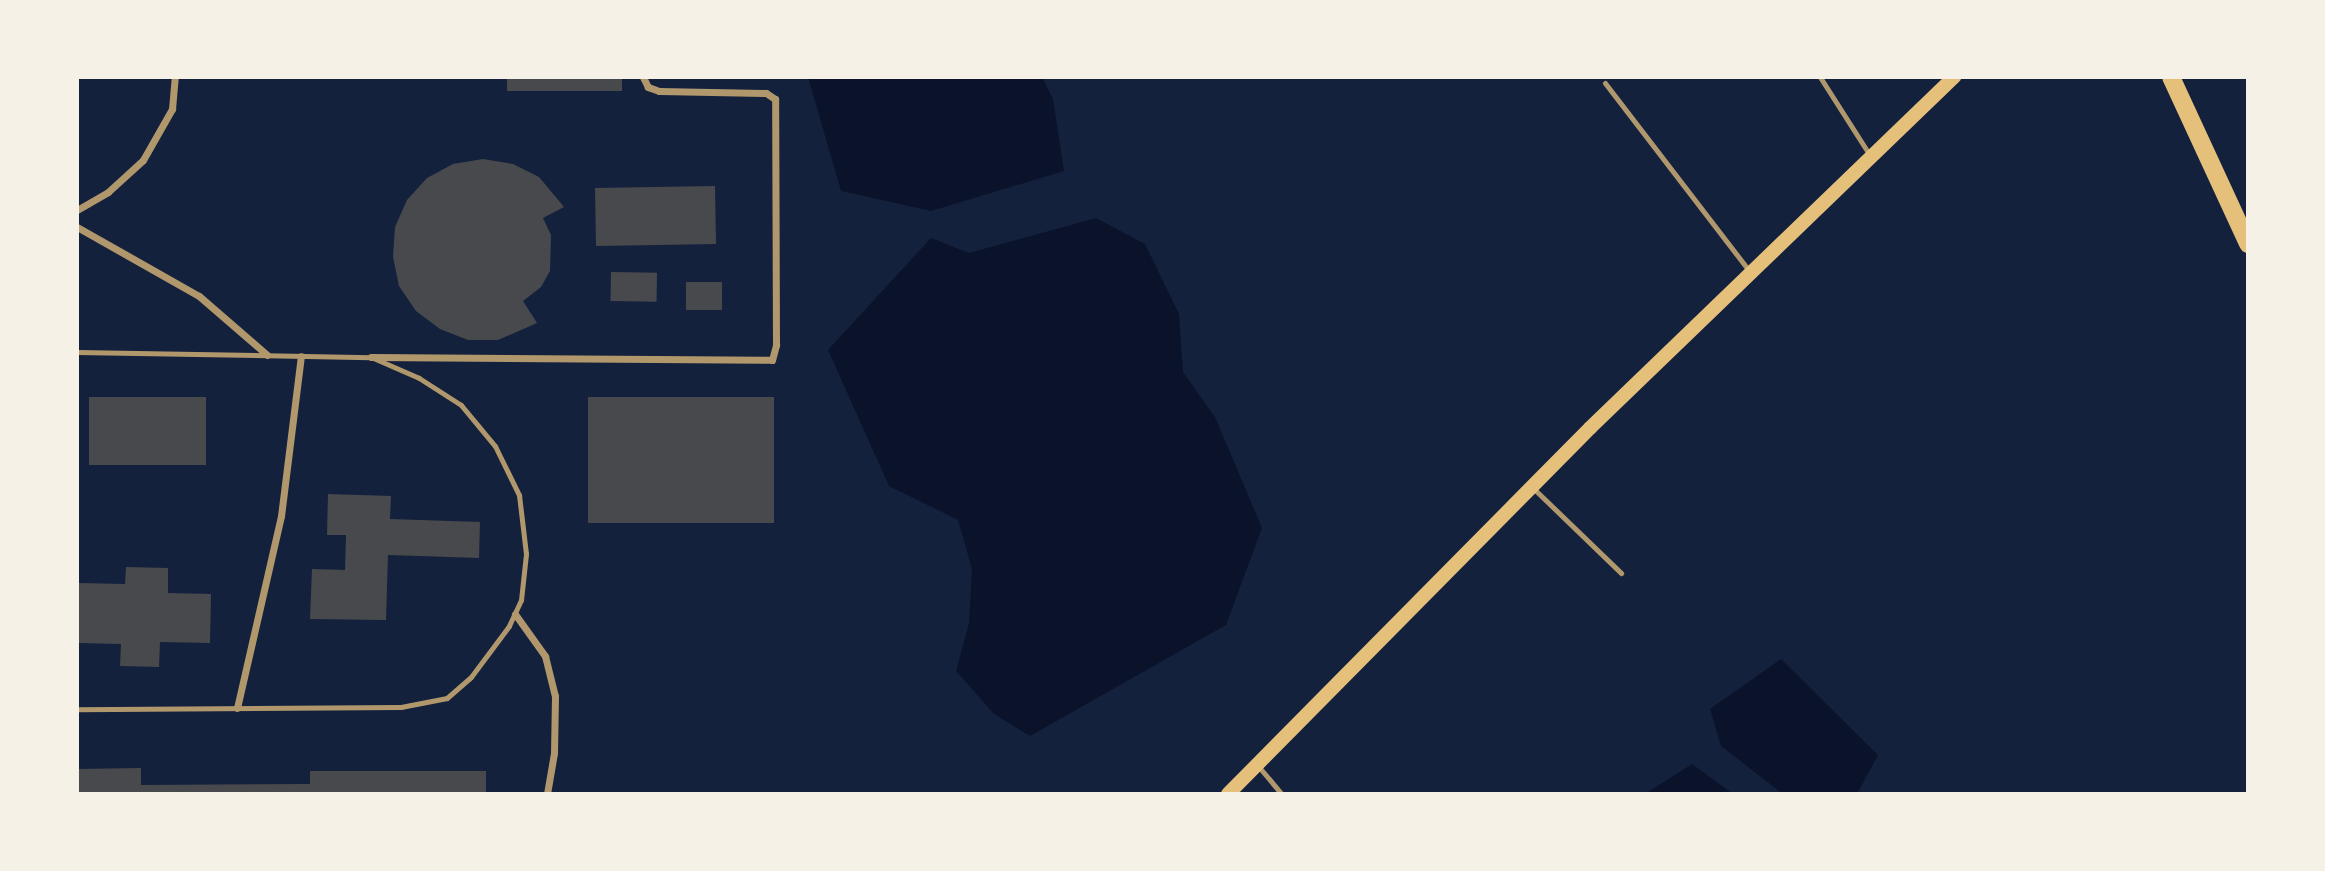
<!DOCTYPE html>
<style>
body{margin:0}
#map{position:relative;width:2325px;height:871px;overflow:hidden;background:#14213d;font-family:"Varela Round",sans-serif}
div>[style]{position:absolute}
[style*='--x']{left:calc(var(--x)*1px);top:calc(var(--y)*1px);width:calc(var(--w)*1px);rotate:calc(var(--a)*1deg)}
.water>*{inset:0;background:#0b132b}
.building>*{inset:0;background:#48494c;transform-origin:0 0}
.service>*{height:5px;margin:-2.5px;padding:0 2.5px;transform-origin:2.5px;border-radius:2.5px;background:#b1986c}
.minor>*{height:7px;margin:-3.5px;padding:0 3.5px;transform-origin:3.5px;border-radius:3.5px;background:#b1986c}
.secondary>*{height:14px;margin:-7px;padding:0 7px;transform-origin:7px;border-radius:7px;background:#e5c07b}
.primary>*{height:18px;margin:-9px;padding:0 9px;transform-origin:9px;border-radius:9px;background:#e5c07b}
span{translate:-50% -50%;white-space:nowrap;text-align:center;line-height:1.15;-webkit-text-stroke:7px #f6f1e7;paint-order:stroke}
.frame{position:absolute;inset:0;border:79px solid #f6f1e7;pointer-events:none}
</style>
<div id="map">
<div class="water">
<i style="clip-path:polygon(808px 77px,1042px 77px,1053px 99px,1064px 171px,931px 211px,841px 191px)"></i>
<i style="clip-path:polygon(1096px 218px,1145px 244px,1179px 314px,1183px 372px,1215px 417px,1262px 528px,1226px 625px,1030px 736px,994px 714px,956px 671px,969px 623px,972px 569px,958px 520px,889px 486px,828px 350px,931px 238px,969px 253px)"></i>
<i style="clip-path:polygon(1781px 659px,1878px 755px,1857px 794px,1783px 794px,1721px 746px,1710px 709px)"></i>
<i style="clip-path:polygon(1692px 764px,1733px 794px,1645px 794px)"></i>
</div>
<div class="building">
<i style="left:507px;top:77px;width:115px;height:14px"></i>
<i style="clip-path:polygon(483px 159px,513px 164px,539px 177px,564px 207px,543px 218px,551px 235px,550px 271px,541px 287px,523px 301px,537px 323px,498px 340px,468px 340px,440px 329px,416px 311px,399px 286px,393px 257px,395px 227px,407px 200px,427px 178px,453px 164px)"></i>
<i style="left:715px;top:186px;width:58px;height:120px;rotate:89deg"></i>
<i style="left:611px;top:272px;width:46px;height:29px;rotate:1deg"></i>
<i style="left:722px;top:282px;width:28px;height:36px;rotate:90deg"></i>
<i style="left:89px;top:397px;width:117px;height:68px"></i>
<i style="left:588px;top:397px;width:186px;height:126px"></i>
<i style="clip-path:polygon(328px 494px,391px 496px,390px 519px,480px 522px,479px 558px,388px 555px,386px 620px,310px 619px,312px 569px,345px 570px,346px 535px,327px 535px)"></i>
<i style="clip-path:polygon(126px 567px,168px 568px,168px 593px,211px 594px,210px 643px,160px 642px,159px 667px,120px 666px,121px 644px,78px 643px,79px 583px,125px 584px)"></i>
<i style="clip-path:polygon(141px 768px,141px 785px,310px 784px,310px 771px,486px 771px,486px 794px,77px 794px,77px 769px)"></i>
</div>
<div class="service">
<i style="--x:1820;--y:77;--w:91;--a:57.5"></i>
<i style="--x:1605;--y:83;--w:237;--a:52.5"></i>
<i style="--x:77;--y:352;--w:294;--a:1"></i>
<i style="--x:371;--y:357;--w:52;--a:23.6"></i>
<i style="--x:419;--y:378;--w:50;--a:32.7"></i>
<i style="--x:461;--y:405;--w:53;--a:50.3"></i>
<i style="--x:495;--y:446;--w:55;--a:63.9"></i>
<i style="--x:519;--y:495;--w:59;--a:83.2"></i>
<i style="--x:526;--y:554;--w:46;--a:96.2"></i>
<i style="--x:521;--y:600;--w:29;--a:115"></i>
<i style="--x:509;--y:626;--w:64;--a:126.7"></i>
<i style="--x:471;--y:677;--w:32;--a:139"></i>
<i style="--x:447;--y:698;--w:47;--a:168.9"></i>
<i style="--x:401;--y:707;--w:324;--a:179.6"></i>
<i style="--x:1532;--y:487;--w:124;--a:44"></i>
<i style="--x:1259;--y:767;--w:35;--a:50"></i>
</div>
<div class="minor">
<i style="--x:77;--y:210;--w:36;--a:-30"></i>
<i style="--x:108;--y:192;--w:47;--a:-42.4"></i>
<i style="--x:143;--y:160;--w:59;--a:-60.4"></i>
<i style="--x:172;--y:109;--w:32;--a:-85"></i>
<i style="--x:77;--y:227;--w:140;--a:29.5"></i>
<i style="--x:199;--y:296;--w:90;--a:40.9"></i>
<i style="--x:371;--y:357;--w:401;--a:0.4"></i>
<i style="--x:772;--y:360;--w:16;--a:-75"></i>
<i style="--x:776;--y:345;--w:246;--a:-90.2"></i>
<i style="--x:775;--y:99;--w:11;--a:-146"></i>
<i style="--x:766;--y:93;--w:107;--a:-178.9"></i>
<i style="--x:659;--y:91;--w:12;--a:-160"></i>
<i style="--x:648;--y:87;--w:11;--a:-117"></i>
<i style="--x:515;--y:614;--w:52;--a:54.5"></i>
<i style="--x:545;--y:656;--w:41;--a:76"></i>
<i style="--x:555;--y:696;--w:57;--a:91"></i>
<i style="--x:554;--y:753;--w:42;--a:99.7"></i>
<i style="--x:237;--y:708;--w:197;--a:-77.1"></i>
<i style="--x:281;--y:516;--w:161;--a:-82.9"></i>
</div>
<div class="secondary">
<i style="--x:1228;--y:794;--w:515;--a:-45.31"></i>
<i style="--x:1590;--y:428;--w:506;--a:-43.96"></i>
</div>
<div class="primary">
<i style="--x:2171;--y:77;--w:184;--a:65.2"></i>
</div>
<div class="frame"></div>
</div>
